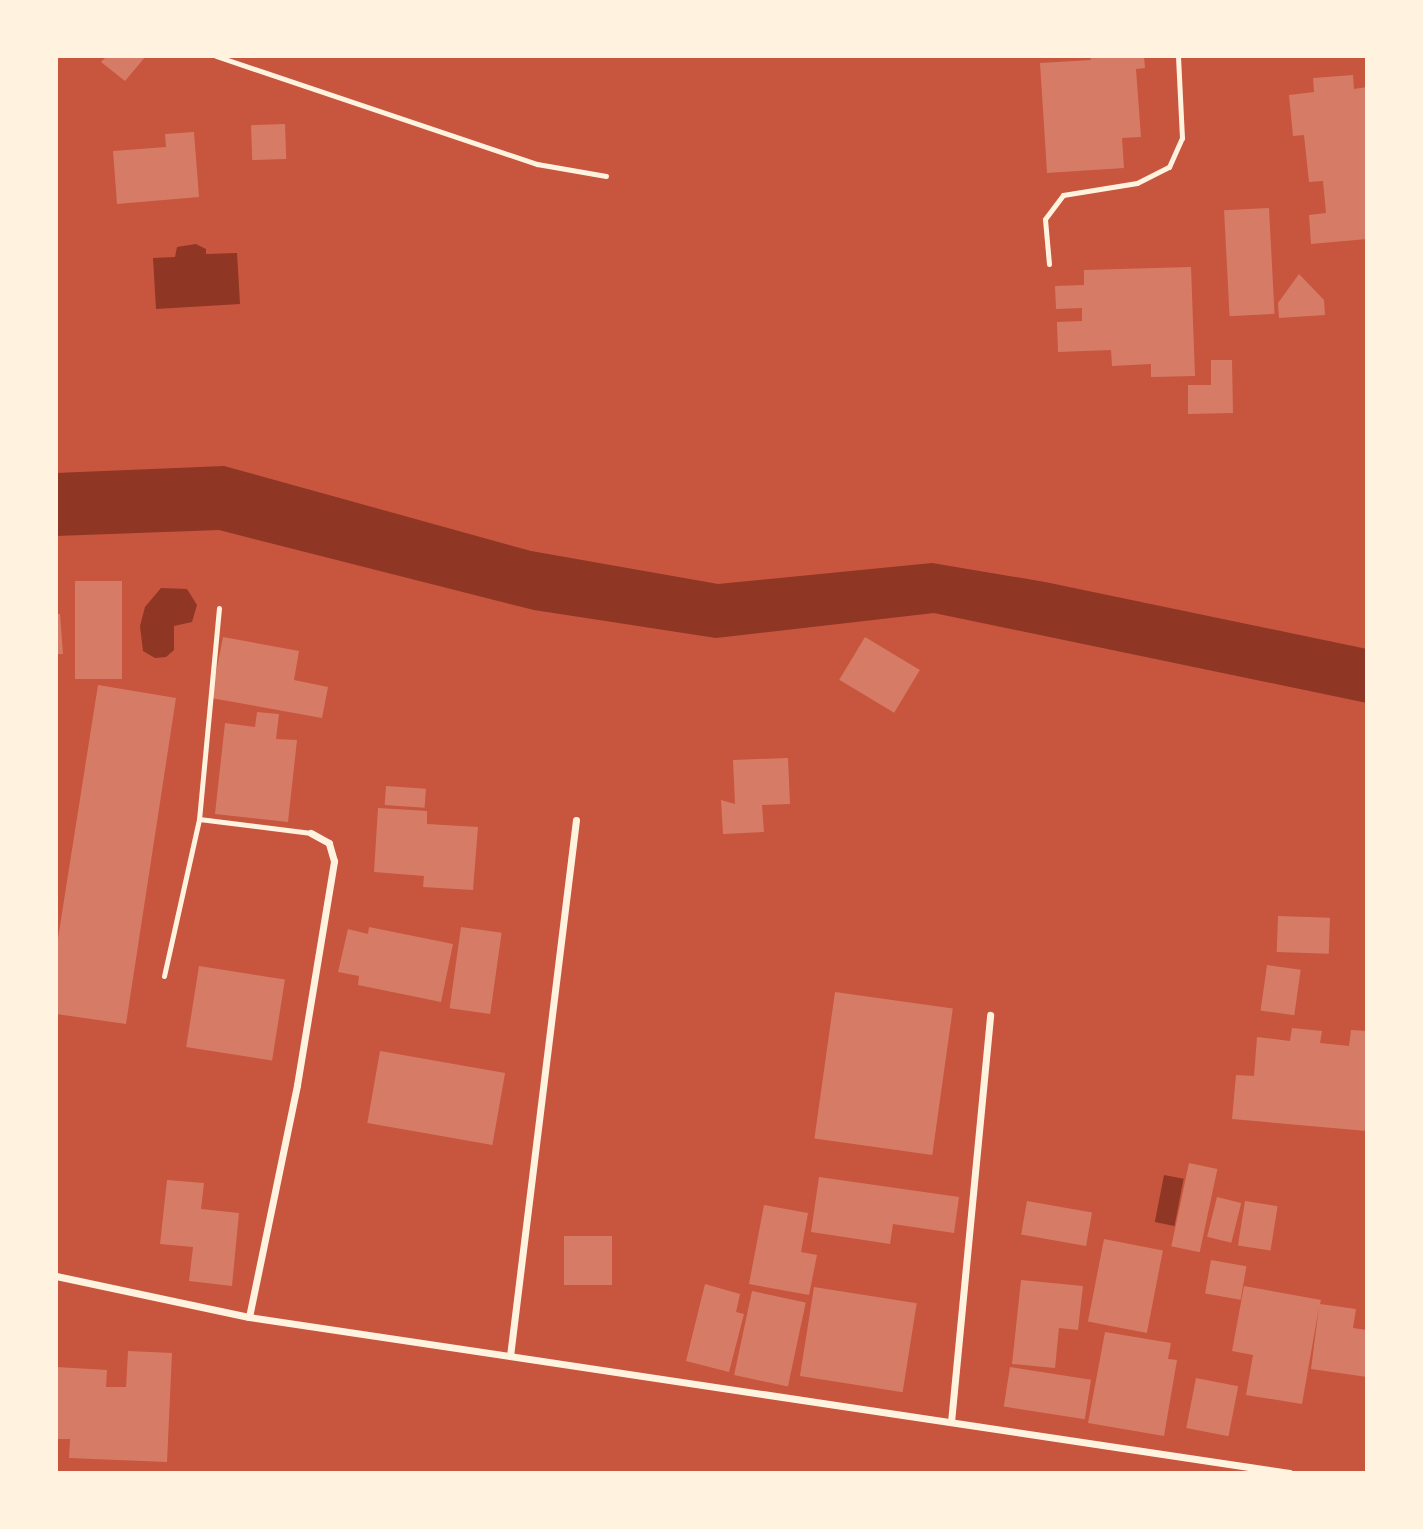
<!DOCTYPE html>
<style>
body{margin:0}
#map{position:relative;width:1423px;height:1529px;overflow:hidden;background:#c8553d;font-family:"Exo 2",sans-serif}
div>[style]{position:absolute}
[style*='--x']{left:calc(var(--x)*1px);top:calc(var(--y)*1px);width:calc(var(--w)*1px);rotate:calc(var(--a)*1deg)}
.water>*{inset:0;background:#8f3625;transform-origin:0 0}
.building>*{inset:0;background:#d67c66;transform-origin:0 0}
.service>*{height:5px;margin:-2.5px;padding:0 2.5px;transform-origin:2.5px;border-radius:2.5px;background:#fff3e0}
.minor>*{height:7px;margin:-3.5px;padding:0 3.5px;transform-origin:3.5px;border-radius:3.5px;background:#fff3e0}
span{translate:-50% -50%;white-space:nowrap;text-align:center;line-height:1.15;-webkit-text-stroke:5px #fff3e0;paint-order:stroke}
.frame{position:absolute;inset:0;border:58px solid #fff3e0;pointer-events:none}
</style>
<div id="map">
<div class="water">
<i style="clip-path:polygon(196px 244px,206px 249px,206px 254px,237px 253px,240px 304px,156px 309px,153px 258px,175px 257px,177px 247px)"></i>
<i style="clip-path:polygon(224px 466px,531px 551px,718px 584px,932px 563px,1045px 582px,1367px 649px,1367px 703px,934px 613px,716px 638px,534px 610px,219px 530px,56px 536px,56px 473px)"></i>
<i style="clip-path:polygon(161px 588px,187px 589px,197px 605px,192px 622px,174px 626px,174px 650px,166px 657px,155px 658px,143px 651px,140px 626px,145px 607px)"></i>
<i style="left:1164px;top:1175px;width:20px;height:48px;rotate:11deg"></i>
</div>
<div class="building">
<i style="clip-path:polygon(107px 56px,146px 56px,125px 81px,101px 62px)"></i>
<i style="clip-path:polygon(1090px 56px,1144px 56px,1145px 68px,1136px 69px,1141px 137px,1122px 138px,1124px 168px,1047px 173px,1040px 63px,1091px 60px)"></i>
<i style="clip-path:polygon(1353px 75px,1354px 89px,1367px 87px,1367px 239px,1311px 244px,1309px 215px,1326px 213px,1323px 181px,1309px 182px,1304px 135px,1293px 136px,1289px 95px,1314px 92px,1313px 78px)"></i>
<i style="left:285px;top:124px;width:35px;height:34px;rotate:88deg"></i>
<i style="clip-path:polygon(194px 132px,199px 197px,117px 204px,113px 151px,166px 147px,165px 134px)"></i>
<i style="left:1269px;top:208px;width:106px;height:45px;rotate:87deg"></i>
<i style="clip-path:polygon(1191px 267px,1195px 376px,1151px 377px,1151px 364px,1112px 366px,1111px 350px,1058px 352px,1057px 322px,1082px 321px,1082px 308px,1056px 309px,1055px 286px,1084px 285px,1084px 270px)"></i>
<i style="clip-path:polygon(1299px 274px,1324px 300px,1325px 315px,1279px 318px,1278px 303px)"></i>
<i style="clip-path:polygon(1211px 360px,1232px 360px,1233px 413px,1188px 414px,1188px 385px,1211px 385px)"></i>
<i style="left:75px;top:581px;width:47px;height:98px"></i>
<i style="clip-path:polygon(56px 614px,60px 614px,63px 654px,56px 654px)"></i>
<i style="clip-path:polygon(223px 637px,299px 651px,294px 680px,328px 687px,322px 718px,211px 698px)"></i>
<i style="left:865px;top:637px;width:64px;height:50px;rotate:31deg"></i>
<i style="clip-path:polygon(98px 685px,176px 698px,126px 1024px,56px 1014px,56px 951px)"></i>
<i style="clip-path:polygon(257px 712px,279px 714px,276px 739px,297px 740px,288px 822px,215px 814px,225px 723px,255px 727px)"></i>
<i style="clip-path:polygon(788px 758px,790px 804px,762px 805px,764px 832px,723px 834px,721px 800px,735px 804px,733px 760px)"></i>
<i style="left:386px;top:786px;width:40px;height:19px;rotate:4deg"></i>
<i style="clip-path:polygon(378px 808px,427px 811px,427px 824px,478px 827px,473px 890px,423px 887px,424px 876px,374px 872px)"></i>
<i style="left:1278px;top:916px;width:52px;height:36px;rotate:2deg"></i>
<i style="clip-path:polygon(369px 927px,453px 944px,441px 1002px,358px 985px,359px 976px,338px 972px,348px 929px,368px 934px)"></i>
<i style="left:461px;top:927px;width:41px;height:82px;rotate:8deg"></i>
<i style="left:1267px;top:965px;width:34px;height:46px;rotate:8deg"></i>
<i style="left:199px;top:966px;width:87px;height:82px;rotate:9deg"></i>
<i style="left:835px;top:992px;width:119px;height:148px;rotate:8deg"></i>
<i style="clip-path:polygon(1292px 1028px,1322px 1031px,1320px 1043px,1349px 1046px,1351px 1030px,1367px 1031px,1367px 1131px,1232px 1119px,1236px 1075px,1254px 1076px,1257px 1037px,1290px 1041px)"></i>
<i style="left:380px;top:1051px;width:127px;height:73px;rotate:10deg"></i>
<i style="left:1189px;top:1163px;width:29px;height:85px;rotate:12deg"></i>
<i style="clip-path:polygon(819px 1177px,959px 1197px,954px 1233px,893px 1224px,890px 1244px,811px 1232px)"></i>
<i style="clip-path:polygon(167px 1180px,204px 1183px,201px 1209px,239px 1213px,232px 1286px,189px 1281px,193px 1247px,160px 1244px)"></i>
<i style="left:1217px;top:1197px;width:25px;height:41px;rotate:14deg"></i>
<i style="left:1027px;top:1201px;width:66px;height:34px;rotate:10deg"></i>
<i style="left:1245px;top:1201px;width:33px;height:45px;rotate:9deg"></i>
<i style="clip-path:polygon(764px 1205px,808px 1213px,801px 1252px,817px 1255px,809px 1295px,749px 1284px)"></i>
<i style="left:564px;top:1236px;width:48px;height:49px"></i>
<i style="left:1104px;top:1239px;width:60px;height:84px;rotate:11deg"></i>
<i style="left:1211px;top:1260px;width:36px;height:34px;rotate:10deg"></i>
<i style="clip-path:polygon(1021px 1280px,1083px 1286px,1078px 1330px,1059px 1328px,1055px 1368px,1012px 1364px)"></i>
<i style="clip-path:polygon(705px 1284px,740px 1294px,736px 1312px,744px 1314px,729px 1372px,686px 1361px)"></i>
<i style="clip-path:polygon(1244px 1286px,1321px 1300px,1320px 1304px,1356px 1309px,1353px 1328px,1367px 1330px,1367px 1377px,1311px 1369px,1319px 1307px,1302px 1404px,1246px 1395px,1253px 1355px,1232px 1351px)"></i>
<i style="left:814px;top:1287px;width:104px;height:90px;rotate:9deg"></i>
<i style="left:752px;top:1291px;width:55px;height:86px;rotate:12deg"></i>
<i style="clip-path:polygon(1105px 1332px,1171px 1343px,1168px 1359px,1177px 1360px,1164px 1436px,1088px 1423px)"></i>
<i style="clip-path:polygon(128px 1351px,172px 1353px,167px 1462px,69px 1458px,70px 1439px,56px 1439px,56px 1367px,107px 1370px,106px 1387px,126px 1387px)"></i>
<i style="left:1010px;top:1367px;width:82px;height:40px;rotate:9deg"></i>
<i style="left:1196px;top:1378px;width:43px;height:51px;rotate:11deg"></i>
</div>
<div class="service">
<i style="--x:216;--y:56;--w:339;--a:18.6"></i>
<i style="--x:537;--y:164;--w:70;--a:9.9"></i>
<i style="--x:1049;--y:264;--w:45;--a:-95.1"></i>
<i style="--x:1045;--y:219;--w:30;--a:-53"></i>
<i style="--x:1063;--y:195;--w:75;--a:-9.2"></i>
<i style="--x:1137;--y:183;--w:36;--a:-27"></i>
<i style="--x:1169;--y:167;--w:32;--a:-66"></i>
<i style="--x:1182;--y:138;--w:82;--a:-92.8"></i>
<i style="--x:219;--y:608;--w:212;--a:95.4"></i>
<i style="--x:199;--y:819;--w:113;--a:7.1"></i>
<i style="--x:164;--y:976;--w:161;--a:-77.4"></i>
</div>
<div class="minor">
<i style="--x:56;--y:1276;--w:197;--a:12"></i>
<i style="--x:249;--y:1317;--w:1052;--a:8.53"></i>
<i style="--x:249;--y:1317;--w:237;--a:-78.3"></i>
<i style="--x:297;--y:1085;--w:227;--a:-80.6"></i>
<i style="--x:334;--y:861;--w:19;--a:-106"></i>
<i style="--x:329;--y:843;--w:21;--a:-151"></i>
<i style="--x:510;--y:1356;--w:540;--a:-82.98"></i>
<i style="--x:951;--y:1422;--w:409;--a:-84.5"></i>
</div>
<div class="frame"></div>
</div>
